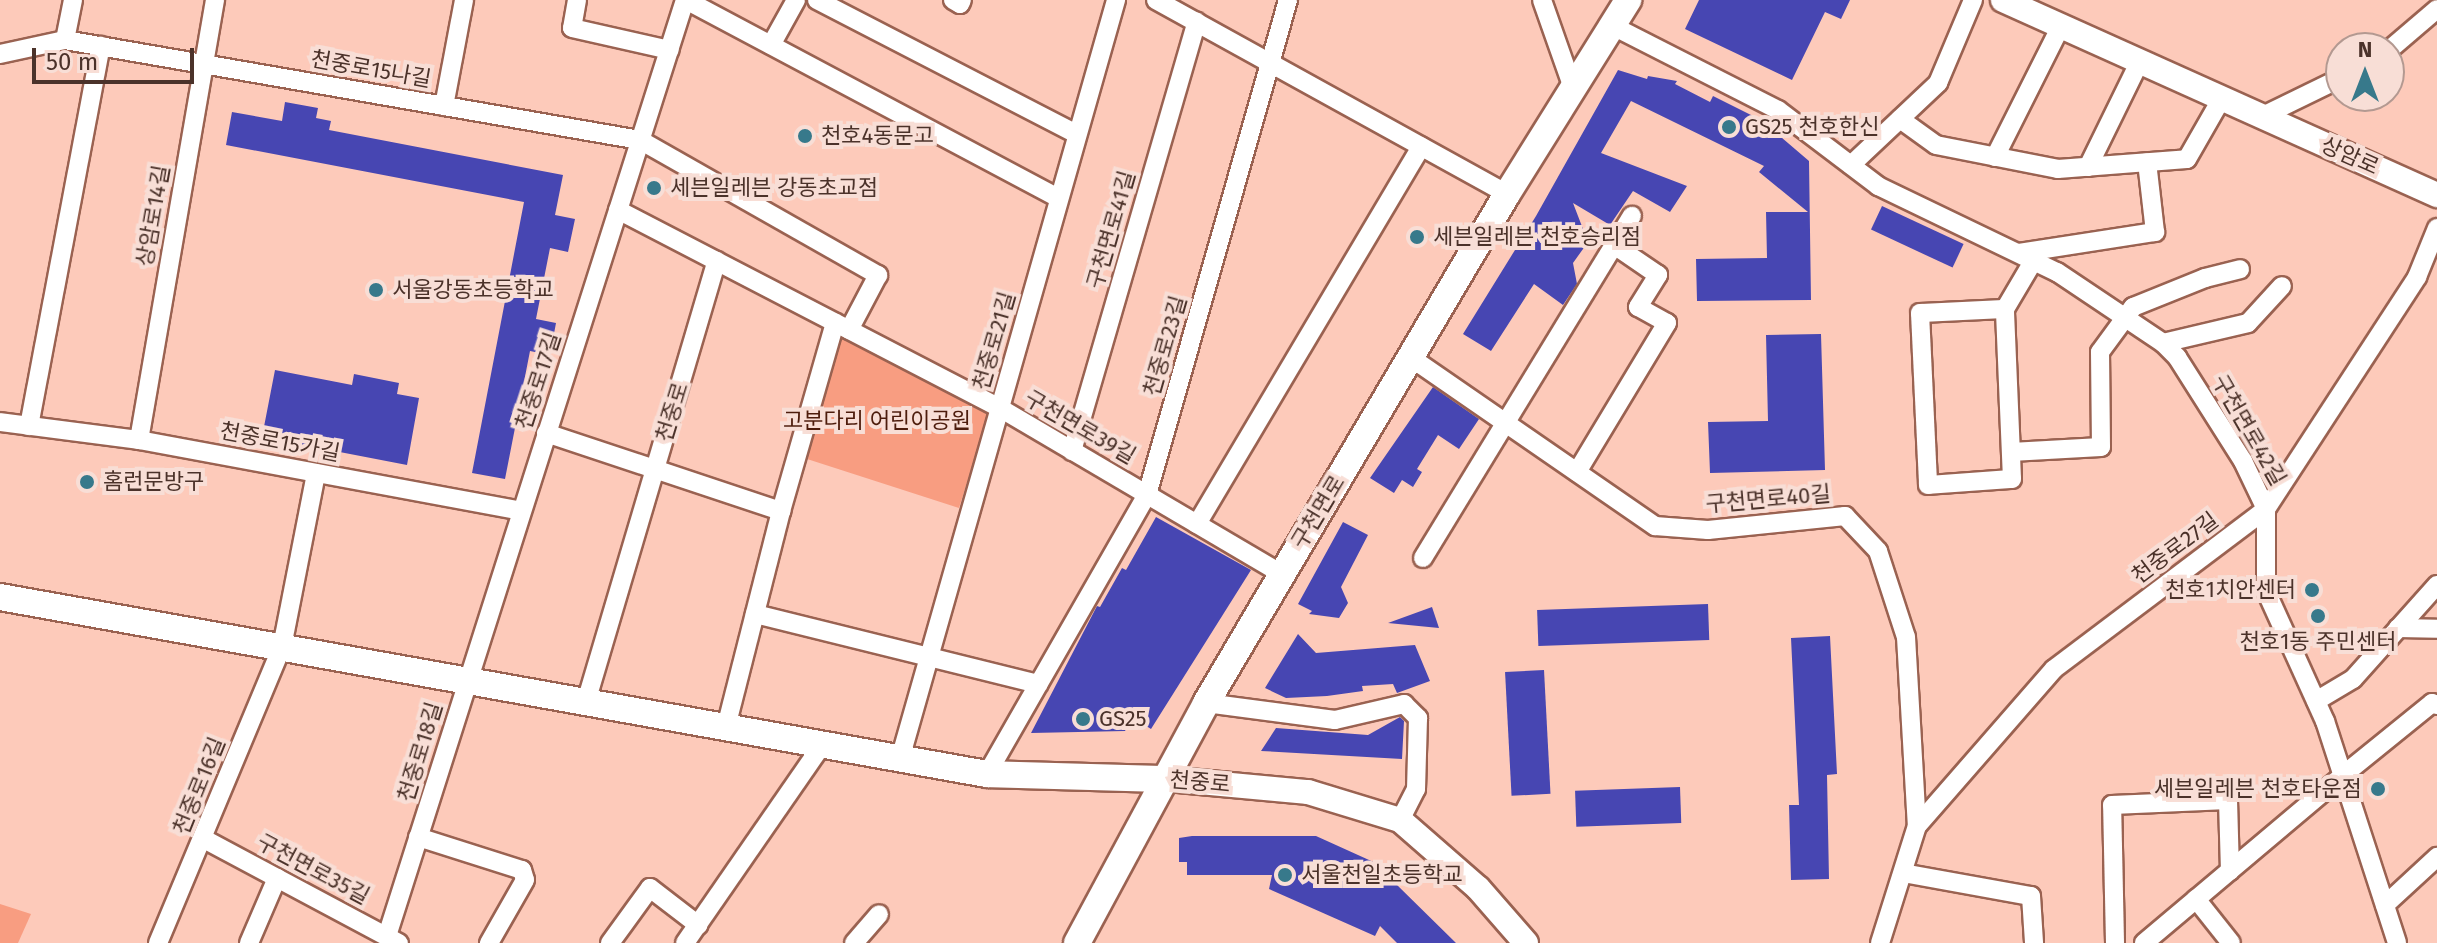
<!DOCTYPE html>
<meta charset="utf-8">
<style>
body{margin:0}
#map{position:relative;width:2437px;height:943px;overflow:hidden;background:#fdcaba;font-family:"Fira Sans","Noto Sans KR",sans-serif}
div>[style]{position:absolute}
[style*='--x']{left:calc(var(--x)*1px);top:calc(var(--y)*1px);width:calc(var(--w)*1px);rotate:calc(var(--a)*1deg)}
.green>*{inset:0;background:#f89d81}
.building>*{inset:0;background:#4746b2;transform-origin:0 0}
.roads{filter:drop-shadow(2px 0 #9a6251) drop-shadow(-2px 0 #9a6251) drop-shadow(0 2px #9a6251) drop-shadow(0 -2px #9a6251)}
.minor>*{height:18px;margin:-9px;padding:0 9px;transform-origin:9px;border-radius:9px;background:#fff}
.tertiary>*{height:24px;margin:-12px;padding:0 12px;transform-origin:12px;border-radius:12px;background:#fff}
.secondary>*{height:26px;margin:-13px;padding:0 13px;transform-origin:13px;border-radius:13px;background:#fff}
.dots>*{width:22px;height:22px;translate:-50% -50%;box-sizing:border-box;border:4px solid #f8ded6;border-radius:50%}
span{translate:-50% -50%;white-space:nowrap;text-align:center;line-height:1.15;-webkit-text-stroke:8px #f8ded6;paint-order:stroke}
.street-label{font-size:22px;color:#4b322a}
.poi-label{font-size:22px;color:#4b322a}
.left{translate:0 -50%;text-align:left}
.right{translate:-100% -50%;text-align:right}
.park-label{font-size:22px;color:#4d1c0c}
.north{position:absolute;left:2325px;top:32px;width:80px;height:80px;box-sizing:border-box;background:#f8ded6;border:2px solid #b39991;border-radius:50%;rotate:0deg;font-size:22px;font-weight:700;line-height:32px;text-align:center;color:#4b322a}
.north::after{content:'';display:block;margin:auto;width:28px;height:36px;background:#37798b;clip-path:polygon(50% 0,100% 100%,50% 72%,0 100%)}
.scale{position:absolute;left:32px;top:48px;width:162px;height:36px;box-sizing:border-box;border:4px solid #4b322a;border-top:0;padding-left:10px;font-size:24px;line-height:28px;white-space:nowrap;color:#4b322a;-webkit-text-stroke:6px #f8ded6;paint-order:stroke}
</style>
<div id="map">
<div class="green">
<i style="clip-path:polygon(841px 338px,989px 413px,959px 508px,804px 458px)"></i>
<i style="clip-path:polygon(0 904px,31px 914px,18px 943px,0 943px)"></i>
</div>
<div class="building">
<i style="clip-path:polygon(1699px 0,1850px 0,1841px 19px,1825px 12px,1792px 80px,1685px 29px)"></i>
<i style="clip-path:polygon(1618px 70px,1647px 79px,1648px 76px,1677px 81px,1675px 84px,1710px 102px,1713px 96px,1777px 128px,1774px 131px,1809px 161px,1811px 300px,1697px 301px,1696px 259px,1767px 258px,1766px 212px,1808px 212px,1759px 172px,1764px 166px,1631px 101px,1601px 153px,1687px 186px,1670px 212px,1633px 191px,1610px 225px,1573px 203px,1588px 242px,1573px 263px,1577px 284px,1563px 305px,1534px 284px,1491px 351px,1463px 334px,1536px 216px)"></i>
<i style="clip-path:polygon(285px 102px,318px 108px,316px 118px,331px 121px,329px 130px,563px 175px,555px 215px,575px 219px,568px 252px,550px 248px,536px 319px,556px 323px,550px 355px,530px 351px,505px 479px,472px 473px,524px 202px,226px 145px,232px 112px,282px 121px)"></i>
<i style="left:1882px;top:206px;width:90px;height:26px;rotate:25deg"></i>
<i style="clip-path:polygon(1821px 334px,1825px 470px,1710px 473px,1708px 422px,1768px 421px,1766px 335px)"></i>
<i style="clip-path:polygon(275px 370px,352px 385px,354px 374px,399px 383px,397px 394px,419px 398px,407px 465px,262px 437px)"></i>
<i style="clip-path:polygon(1433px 387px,1479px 419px,1459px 449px,1438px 435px,1417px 469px,1422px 472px,1413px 487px,1402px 480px,1394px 493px,1370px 478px)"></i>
<i style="clip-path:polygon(1156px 517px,1251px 570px,1151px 729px,1132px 717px,1125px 731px,1031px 733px,1097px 606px,1100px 607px,1122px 568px,1126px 570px)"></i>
<i style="clip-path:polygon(1343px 522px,1368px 535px,1341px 587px,1348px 603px,1339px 618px,1309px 614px,1312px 611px,1298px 604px)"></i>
<i style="left:1708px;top:604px;width:36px;height:171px;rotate:88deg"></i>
<i style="clip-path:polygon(1432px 607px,1439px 628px,1388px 623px)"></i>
<i style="clip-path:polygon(1298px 634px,1316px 653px,1415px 645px,1430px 681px,1397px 693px,1393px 684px,1362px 686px,1363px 691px,1327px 696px,1286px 698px,1265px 688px)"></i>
<i style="clip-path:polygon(1830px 636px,1837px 774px,1827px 775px,1829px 879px,1791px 880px,1789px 805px,1799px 805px,1791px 638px)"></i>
<i style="left:1544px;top:670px;width:124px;height:39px;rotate:87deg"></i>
<i style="clip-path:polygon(1400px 717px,1404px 721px,1402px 759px,1261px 751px,1276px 728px,1368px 735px)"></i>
<i style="left:1680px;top:787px;width:36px;height:105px;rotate:88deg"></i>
<i style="clip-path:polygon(1192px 836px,1316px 836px,1400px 874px,1396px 884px,1456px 943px,1397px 943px,1380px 926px,1375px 936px,1269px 889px,1272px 875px,1187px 875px,1187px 862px,1179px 862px,1179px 838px)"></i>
</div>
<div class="roads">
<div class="minor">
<i style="--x:577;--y:0;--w:28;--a:100"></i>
<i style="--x:572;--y:28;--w:100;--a:12.7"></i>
<i style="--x:686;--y:0;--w:422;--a:28"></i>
<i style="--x:817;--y:0;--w:292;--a:27.3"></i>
<i style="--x:953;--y:0;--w:8;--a:30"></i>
<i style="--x:960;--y:4;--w:4;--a:-63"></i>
<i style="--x:1156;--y:0;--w:401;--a:28.9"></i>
<i style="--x:1542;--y:0;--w:93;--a:70.6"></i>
<i style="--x:1613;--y:26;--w:185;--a:27"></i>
<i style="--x:1778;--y:110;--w:126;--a:37.2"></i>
<i style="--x:1878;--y:186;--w:199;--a:25.7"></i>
<i style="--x:2057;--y:272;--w:128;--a:33.8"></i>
<i style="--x:2163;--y:343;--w:20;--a:45"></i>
<i style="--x:2177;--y:357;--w:123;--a:57.6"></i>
<i style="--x:2243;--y:461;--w:53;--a:64.4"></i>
<i style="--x:2266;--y:509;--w:82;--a:90"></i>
<i style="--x:2266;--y:591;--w:143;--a:65.6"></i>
<i style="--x:2325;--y:721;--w:233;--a:72"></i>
<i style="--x:65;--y:40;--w:41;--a:-78.7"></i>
<i style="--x:771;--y:45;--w:51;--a:-60.9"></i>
<i style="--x:2389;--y:50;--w:63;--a:-40.5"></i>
<i style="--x:0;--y:54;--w:66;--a:-12.2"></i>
<i style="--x:65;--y:40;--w:584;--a:9.87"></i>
<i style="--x:640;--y:140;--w:274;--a:29.6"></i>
<i style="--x:878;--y:275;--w:62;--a:117.8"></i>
<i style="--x:444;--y:106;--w:108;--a:-79.3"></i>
<i style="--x:2263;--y:116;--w:87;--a:-26"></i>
<i style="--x:1900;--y:119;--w:44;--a:35.8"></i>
<i style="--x:1936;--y:145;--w:124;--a:11.1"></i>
<i style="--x:2058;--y:169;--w:129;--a:-4.4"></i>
<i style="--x:2187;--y:159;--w:70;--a:-60.2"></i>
<i style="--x:1995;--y:157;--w:147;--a:-63.3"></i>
<i style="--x:1851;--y:165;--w:120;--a:-43.3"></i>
<i style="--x:1938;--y:83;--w:90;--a:-67.1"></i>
<i style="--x:2088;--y:167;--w:118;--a:-63.9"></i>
<i style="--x:618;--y:210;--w:430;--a:27.4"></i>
<i style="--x:1000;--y:408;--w:327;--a:30.5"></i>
<i style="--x:2019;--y:253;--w:138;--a:-8.8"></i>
<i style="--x:2155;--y:232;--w:70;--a:-96.5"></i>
<i style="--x:2005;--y:309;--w:85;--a:177.3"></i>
<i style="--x:1920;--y:313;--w:172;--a:87.3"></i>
<i style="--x:1928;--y:485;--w:84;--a:-4.1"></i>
<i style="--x:2012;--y:479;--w:170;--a:-92.4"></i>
<i style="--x:2005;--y:309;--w:57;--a:-59.4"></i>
<i style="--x:2163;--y:343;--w:87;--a:-13.2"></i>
<i style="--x:2248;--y:323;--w:50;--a:-47.4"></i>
<i style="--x:1410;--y:357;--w:298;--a:34.6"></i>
<i style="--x:1655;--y:526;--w:53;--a:4.3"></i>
<i style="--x:1708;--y:530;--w:138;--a:-5.8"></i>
<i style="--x:1845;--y:516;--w:48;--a:46.7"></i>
<i style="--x:1878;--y:551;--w:90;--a:72"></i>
<i style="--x:1906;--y:637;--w:189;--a:86.7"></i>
<i style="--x:0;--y:422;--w:140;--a:7.4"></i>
<i style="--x:139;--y:440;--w:389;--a:10.5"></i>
<i style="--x:29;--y:426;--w:387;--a:-79.3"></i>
<i style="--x:546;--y:433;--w:248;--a:18.4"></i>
<i style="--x:139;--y:440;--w:447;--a:-80.2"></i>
<i style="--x:1072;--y:451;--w:447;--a:-73.8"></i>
<i style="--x:2011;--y:452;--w:90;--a:-3.2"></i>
<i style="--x:2101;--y:447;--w:95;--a:-90.6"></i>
<i style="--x:2100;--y:352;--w:56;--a:-53.7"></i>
<i style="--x:2133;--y:307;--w:78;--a:-21.9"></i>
<i style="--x:2205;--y:278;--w:36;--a:-14"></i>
<i style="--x:1577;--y:472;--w:174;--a:-58.9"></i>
<i style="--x:1667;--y:323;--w:33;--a:-151"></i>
<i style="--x:1638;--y:307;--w:38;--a:-58"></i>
<i style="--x:1658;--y:275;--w:53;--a:-145.7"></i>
<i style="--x:1197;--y:524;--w:439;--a:-59.3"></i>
<i style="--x:1423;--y:558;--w:401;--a:-58.6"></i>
<i style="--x:755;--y:614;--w:292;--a:13.9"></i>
<i style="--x:2398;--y:628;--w:39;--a:1"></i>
<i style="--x:2316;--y:701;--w:43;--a:-30.7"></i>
<i style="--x:2353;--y:679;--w:126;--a:-48.2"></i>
<i style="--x:586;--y:702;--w:460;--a:-73.5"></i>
<i style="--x:1206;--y:703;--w:130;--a:7.5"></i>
<i style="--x:1335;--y:720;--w:71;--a:-13.1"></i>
<i style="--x:1404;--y:704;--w:20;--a:45"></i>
<i style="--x:1418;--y:718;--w:71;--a:91.6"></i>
<i style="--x:1416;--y:789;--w:35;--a:117"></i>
<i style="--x:726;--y:727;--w:223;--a:-75.7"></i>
<i style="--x:781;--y:511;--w:196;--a:-74"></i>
<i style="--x:900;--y:759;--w:789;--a:-74.11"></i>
<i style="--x:987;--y:774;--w:322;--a:-60.2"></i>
<i style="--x:1147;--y:495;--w:515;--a:-74.1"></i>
<i style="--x:418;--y:837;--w:109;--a:17.6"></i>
<i style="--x:522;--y:870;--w:10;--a:73"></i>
<i style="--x:525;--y:880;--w:73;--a:119.7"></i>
<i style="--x:204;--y:839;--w:221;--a:28.1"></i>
<i style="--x:1903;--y:873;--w:130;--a:10.2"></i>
<i style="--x:2031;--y:896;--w:47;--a:86.3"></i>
<i style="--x:2196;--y:899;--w:56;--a:51.5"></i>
<i style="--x:2385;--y:905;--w:71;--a:-42.7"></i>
<i style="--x:387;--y:936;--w:982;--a:-72.34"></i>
<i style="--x:158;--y:943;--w:321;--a:-67.3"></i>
<i style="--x:282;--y:647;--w:177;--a:-78.9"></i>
<i style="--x:249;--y:943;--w:71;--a:-66.7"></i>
<i style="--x:610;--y:943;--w:68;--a:-54"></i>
<i style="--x:650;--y:888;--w:61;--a:37.6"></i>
<i style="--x:685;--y:943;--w:241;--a:-55.3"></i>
<i style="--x:854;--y:943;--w:38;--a:-49"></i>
<i style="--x:1880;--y:943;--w:123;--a:-72.5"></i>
<i style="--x:1917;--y:826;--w:208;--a:-48.9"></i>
<i style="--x:2054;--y:669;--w:266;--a:-37"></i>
<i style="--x:2266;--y:509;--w:277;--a:-56.9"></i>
<i style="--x:2417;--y:277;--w:53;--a:-67.8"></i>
<i style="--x:2115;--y:943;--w:138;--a:-91.2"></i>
<i style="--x:2112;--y:805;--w:116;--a:-2.5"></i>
<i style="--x:2228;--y:800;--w:71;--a:88.4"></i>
<i style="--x:2144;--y:943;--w:259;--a:-40.1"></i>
<i style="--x:2342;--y:776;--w:116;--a:-39"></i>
<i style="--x:2432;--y:703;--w:5;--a:22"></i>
</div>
<div class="tertiary">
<i style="--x:2003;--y:0;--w:476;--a:24.2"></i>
<i style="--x:1167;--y:779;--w:142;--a:5.3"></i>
<i style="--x:1308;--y:792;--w:96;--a:16.9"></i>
<i style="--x:1400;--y:820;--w:103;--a:41.1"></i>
<i style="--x:1478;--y:888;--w:73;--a:48.9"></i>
</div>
<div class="secondary">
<i style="--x:0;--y:597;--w:1003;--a:10.17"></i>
<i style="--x:987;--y:774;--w:180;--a:1.6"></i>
<i style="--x:1077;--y:943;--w:272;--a:-61.7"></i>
<i style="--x:1206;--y:703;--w:591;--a:-59.4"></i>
<i style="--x:1507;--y:194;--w:229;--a:-58"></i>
</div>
</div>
<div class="dots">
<i style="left:1729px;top:127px;background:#37798b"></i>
<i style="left:805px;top:136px;background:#37798b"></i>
<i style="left:654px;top:188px;background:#37798b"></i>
<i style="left:1417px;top:237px;background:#37798b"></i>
<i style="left:376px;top:290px;background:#37798b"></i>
<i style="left:87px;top:482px;background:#37798b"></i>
<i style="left:2312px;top:590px;background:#37798b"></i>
<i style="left:2318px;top:616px;background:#37798b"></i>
<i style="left:1083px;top:719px;background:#37798b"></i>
<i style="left:2378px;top:789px;background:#37798b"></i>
<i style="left:1285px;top:875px;background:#37798b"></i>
</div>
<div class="street-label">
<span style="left:371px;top:69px;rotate:10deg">천중로15나길</span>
<span style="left:2350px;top:156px;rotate:24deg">상암로</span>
<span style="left:153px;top:216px;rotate:-80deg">상암로14길</span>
<span style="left:1111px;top:230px;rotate:-74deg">구천면로41길</span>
<span style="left:994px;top:341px;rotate:-74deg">천중로21길</span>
<span style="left:1165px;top:346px;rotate:-74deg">천중로23길</span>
<span style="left:538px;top:381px;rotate:-72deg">천중로17길</span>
<span style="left:672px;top:412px;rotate:-73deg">천중로</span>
<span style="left:1080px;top:427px;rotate:30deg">구천면로39길</span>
<span style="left:2249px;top:430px;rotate:60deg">구천면로42길</span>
<span style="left:280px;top:442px;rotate:11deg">천중로15가길</span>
<span style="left:1768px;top:499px;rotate:-5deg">구천면로40길</span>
<span style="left:1318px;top:512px;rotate:-59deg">구천면로</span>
<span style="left:2175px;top:548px;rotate:-37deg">천중로27길</span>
<span style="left:420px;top:752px;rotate:-73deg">천중로18길</span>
<span style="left:1200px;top:782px;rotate:5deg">천중로</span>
<span style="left:199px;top:786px;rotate:-68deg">천중로16길</span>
<span style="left:313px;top:869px;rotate:28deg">구천면로35길</span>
</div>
<div class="poi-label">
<span class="left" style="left:1745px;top:127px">GS25 천호한신</span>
<span class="left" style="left:821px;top:136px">천호4동문고</span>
<span class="left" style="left:670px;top:188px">세븐일레븐 강동초교점</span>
<span class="left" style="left:1433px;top:237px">세븐일레븐 천호승리점</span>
<span class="left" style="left:392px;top:290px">서울강동초등학교</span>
<span class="left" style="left:103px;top:482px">홈런문방구</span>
<span class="right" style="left:2296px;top:590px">천호1치안센터</span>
<span style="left:2318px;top:642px">천호1동 주민센터</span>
<span class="left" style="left:1099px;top:719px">GS25</span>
<span class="right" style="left:2362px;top:789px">세븐일레븐 천호타운점</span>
<span class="left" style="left:1301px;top:875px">서울천일초등학교</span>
</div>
<div class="park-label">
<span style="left:877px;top:421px">고분다리 어린이공원</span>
</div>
<div class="north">N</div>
<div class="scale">50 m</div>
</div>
